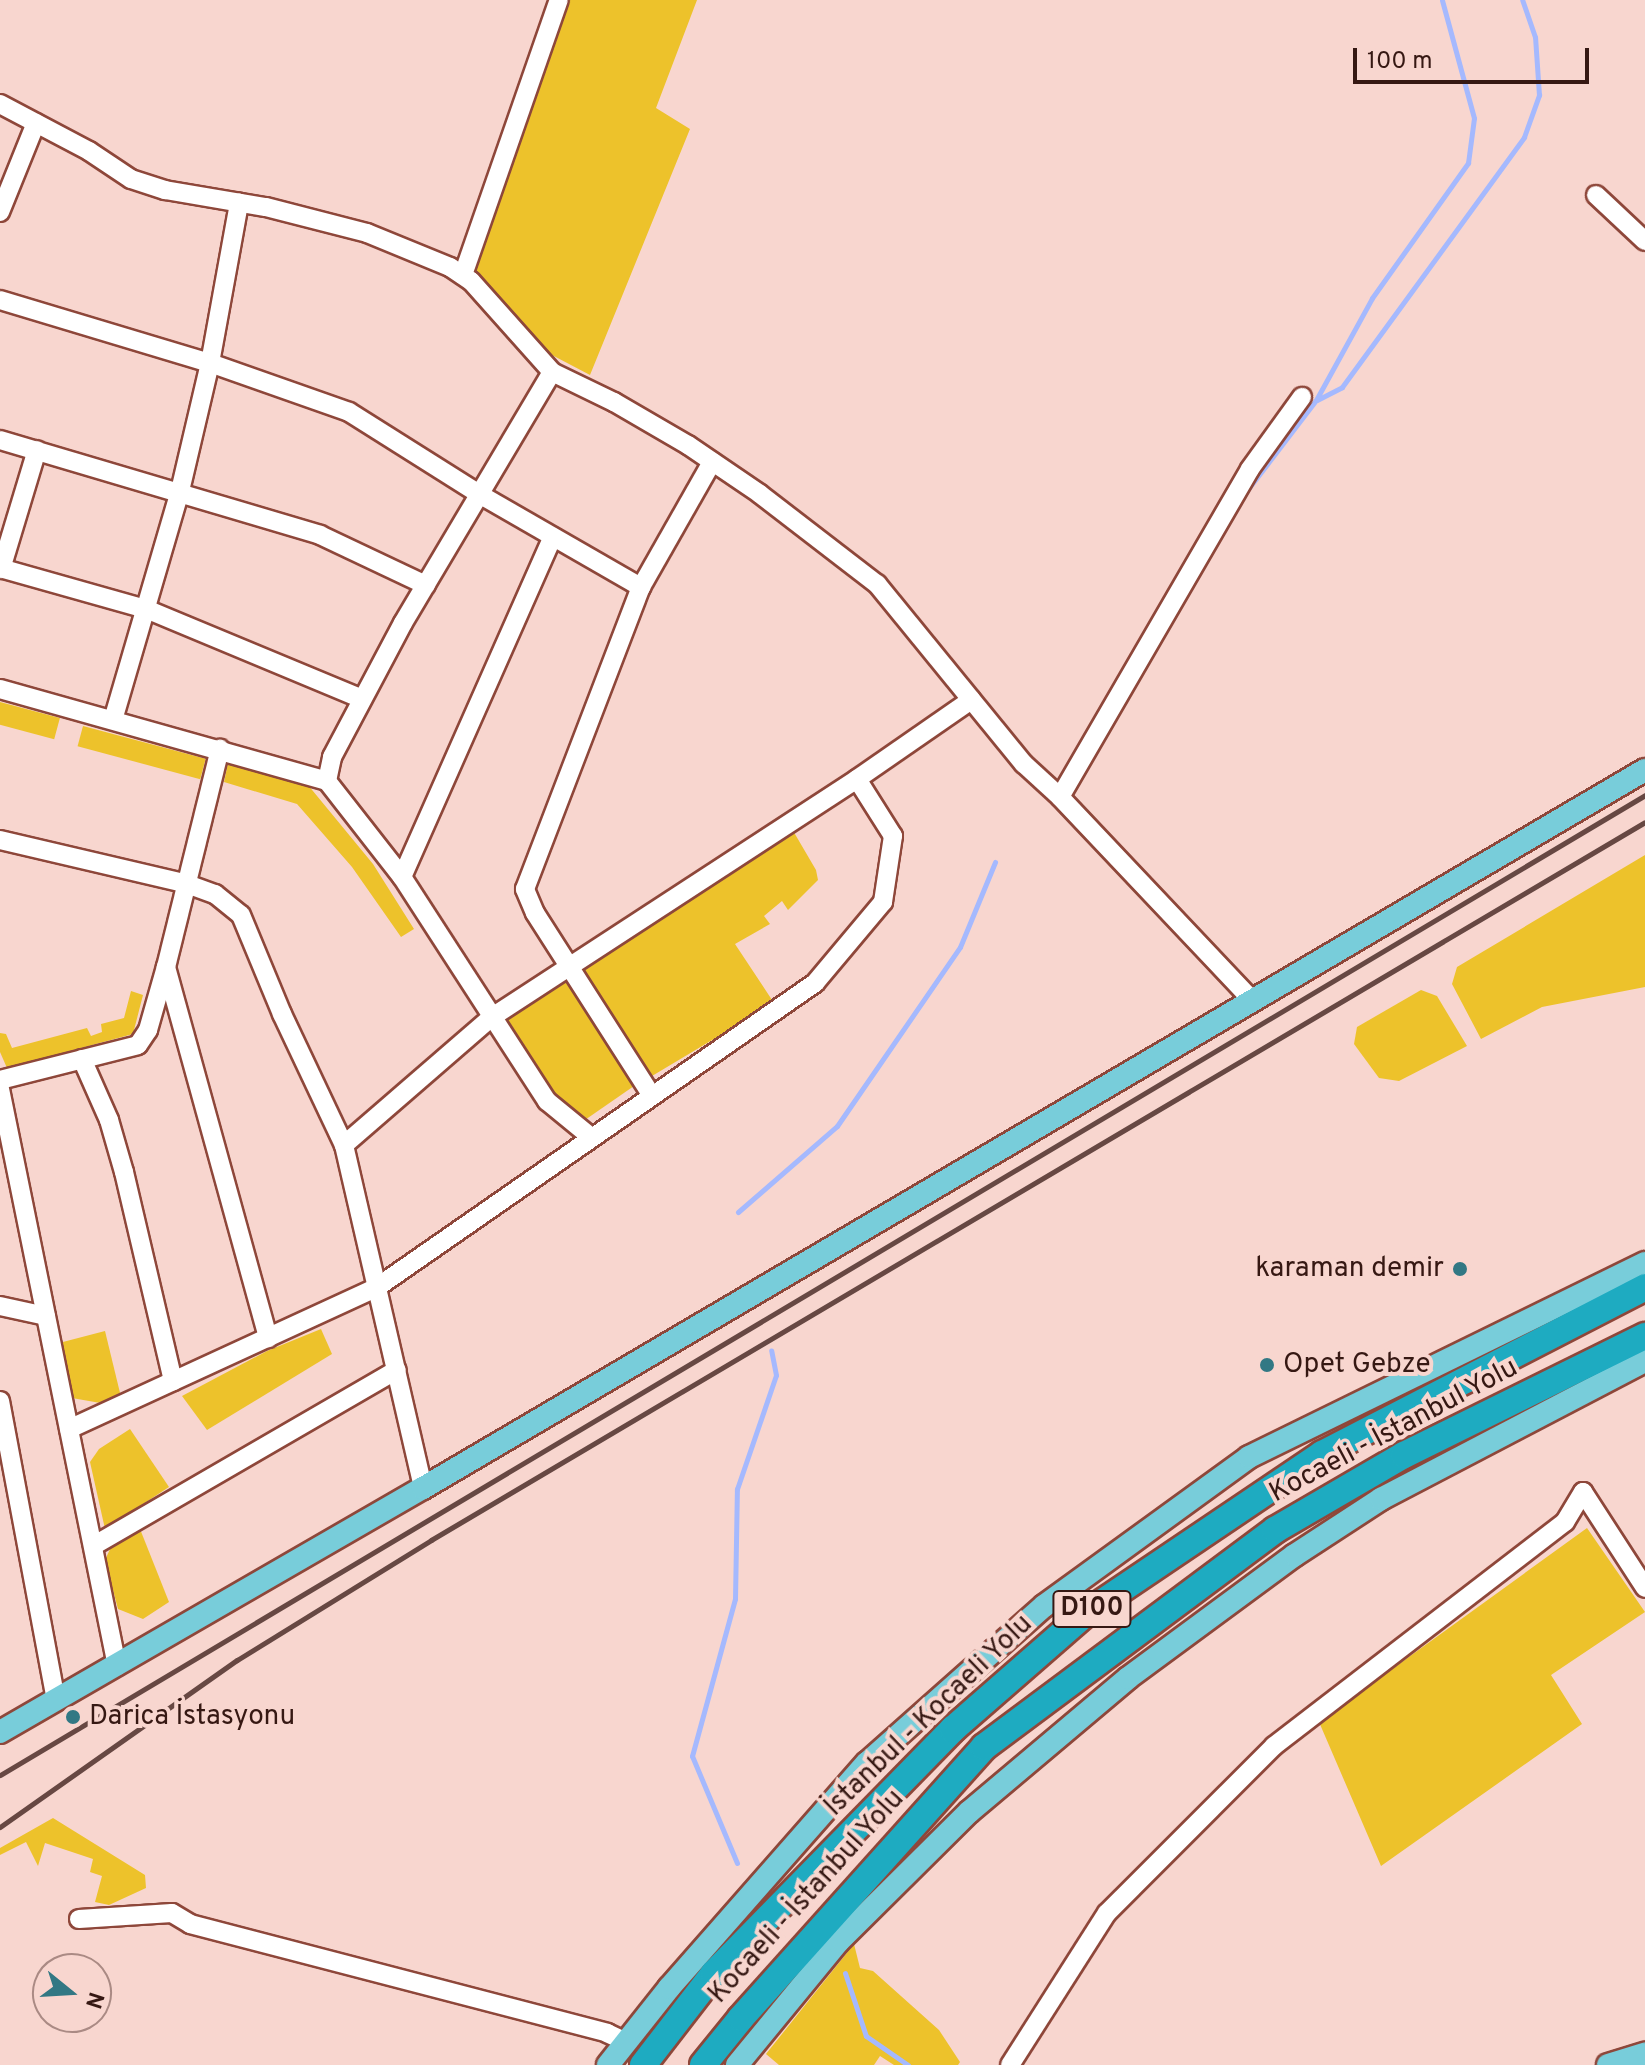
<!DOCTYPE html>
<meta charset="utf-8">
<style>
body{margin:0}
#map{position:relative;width:1645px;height:2065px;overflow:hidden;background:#f8d6cf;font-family:Overpass,sans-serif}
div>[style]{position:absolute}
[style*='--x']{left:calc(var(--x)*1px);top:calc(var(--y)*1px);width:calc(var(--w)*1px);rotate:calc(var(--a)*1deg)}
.green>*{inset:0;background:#edc22b;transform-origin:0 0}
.stream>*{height:5px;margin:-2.5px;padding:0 2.5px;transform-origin:2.5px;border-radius:2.5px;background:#a5b9fe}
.roads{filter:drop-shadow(2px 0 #8e473a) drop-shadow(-2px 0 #8e473a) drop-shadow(0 2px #8e473a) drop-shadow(0 -2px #8e473a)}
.minor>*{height:18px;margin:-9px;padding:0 9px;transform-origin:9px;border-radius:9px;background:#fff}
.major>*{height:22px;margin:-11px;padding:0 11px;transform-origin:11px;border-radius:11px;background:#78cdda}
.highway>*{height:26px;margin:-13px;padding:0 13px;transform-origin:13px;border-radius:13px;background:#1eabc1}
.rail>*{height:5px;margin:-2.5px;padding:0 2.5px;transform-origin:2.5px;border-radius:2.5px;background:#674843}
.dots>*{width:22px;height:22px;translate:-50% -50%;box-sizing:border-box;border:4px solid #f8d6cf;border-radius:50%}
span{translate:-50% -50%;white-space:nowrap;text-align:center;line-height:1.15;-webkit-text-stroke:8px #f8d6cf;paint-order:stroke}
.shield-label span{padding:2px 6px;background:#f8d6cf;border:2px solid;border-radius:6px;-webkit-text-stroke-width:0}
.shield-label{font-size:26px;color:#361813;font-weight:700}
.poi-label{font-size:28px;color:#361813}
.right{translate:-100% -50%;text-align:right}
.left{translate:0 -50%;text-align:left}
.street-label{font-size:28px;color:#361813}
.north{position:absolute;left:32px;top:1953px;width:80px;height:80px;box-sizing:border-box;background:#f8d6cf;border:2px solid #aa8a84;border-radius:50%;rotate:108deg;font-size:22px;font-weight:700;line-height:32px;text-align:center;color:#361813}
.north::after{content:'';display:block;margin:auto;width:28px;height:36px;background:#327884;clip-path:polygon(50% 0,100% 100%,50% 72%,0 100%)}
.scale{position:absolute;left:1353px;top:48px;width:236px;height:36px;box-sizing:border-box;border:4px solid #361813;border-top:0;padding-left:10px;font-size:24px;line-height:28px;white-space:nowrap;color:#361813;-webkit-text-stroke:6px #f8d6cf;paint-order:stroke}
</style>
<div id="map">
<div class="green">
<i style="clip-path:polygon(565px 0,697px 0,656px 108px,690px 129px,590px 375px,550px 354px,473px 267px)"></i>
<i style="left:0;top:702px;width:62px;height:22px;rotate:15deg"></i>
<i style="left:83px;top:726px;width:127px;height:21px;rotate:15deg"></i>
<i style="clip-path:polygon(228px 763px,308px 785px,373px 864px,414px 929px,401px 937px,352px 867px,297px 804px,224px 782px)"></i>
<i style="clip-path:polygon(792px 829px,816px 870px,818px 880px,788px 910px,782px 901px,764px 916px,770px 924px,735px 944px,774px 1003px,647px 1079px,577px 970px)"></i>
<i style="clip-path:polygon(1645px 855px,1645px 987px,1542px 1007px,1481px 1039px,1452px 984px,1457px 967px)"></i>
<i style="clip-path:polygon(567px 979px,634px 1086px,582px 1122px,557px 1099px,502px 1019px)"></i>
<i style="clip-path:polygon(1421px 990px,1437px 996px,1467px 1046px,1399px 1081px,1379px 1078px,1354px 1044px,1357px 1027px)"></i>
<i style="clip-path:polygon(131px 991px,143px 995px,133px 1034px,7px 1068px,0 1052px,0 1033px,6px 1034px,12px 1048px,87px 1028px,91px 1036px,102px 1032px,101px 1024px,124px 1018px)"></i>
<i style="clip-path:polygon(321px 1329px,332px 1354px,207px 1430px,182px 1396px,267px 1351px)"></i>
<i style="clip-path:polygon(105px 1331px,121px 1397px,106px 1404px,72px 1398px,59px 1343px)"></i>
<i style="clip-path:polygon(130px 1429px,169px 1487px,105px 1529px,90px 1462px,99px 1449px)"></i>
<i style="clip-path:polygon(1587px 1528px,1645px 1612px,1551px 1675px,1582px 1724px,1381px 1866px,1319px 1722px)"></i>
<i style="clip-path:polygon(140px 1529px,169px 1602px,143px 1619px,118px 1609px,105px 1560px,111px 1547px)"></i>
<i style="clip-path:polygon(53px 1818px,145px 1875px,146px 1888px,109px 1905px,95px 1902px,102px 1876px,90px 1872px,93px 1859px,45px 1843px,38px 1866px,26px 1842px,0 1855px,0 1848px)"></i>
<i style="clip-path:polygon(854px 1944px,860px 1968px,873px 1971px,939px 2030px,960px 2062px,958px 2065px,894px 2065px,880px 2056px,874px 2065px,779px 2065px,766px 2054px)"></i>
</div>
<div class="stream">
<i style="--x:1317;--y:400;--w:28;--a:-27"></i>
<i style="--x:1342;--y:387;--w:309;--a:-53.9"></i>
<i style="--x:1524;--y:137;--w:45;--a:-70.3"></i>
<i style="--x:1539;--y:95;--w:58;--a:-93.9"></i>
<i style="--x:1535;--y:37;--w:39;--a:-109"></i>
<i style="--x:1248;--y:489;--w:112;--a:-52.6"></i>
<i style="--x:1316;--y:400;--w:116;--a:-61.2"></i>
<i style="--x:1372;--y:298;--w:166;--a:-54.6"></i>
<i style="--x:1468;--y:163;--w:45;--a:-82.4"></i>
<i style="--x:1474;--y:118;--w:122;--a:-105.2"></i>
<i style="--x:738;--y:1212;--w:131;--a:-41"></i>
<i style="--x:837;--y:1126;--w:217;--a:-55.5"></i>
<i style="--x:960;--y:947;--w:92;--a:-67.6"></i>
<i style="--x:737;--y:1863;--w:116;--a:-112.8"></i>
<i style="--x:692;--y:1756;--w:163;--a:-74.7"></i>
<i style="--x:735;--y:1599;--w:110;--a:-89"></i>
<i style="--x:737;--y:1489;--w:120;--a:-71.1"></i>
<i style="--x:776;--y:1375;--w:25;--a:-101"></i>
<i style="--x:845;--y:1973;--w:66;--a:71.6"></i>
<i style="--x:866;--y:2036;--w:51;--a:34.6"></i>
</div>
<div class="roads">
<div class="minor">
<i style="--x:0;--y:104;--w:101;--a:27.8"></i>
<i style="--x:89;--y:151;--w:50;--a:33.7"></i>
<i style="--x:131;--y:179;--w:36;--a:18"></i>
<i style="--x:165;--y:190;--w:102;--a:9.6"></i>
<i style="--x:266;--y:207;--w:104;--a:14.4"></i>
<i style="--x:367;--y:233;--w:90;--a:22.3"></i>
<i style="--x:450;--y:267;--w:25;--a:34"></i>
<i style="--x:471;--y:281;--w:122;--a:48.3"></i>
<i style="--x:552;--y:372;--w:69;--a:25.8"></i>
<i style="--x:614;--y:402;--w:86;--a:30.2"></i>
<i style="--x:688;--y:445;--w:87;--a:34.2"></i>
<i style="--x:760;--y:494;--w:148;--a:37.6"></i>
<i style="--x:877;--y:584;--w:232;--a:50.8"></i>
<i style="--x:1024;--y:764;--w:49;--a:42.5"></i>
<i style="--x:1060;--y:797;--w:279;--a:46.6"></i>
<i style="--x:1596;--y:195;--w:67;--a:43.2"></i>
<i style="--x:0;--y:212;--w:96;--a:-68"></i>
<i style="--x:463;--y:275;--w:291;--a:-70.8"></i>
<i style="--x:0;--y:300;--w:219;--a:16.7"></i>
<i style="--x:210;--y:363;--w:147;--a:19.4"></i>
<i style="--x:349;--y:412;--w:154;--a:32.2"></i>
<i style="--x:479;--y:494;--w:187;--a:29.9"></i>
<i style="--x:0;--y:440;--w:334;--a:16.5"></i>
<i style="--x:320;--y:535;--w:117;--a:25.3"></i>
<i style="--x:0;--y:568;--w:152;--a:15.7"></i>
<i style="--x:146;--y:609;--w:234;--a:22.6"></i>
<i style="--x:1;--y:569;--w:124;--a:-73.2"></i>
<i style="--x:0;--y:689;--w:340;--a:15.7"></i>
<i style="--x:327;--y:781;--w:122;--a:52"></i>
<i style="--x:402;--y:877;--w:267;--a:57.1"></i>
<i style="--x:547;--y:1101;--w:58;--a:39.4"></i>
<i style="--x:113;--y:720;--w:239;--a:-73.7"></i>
<i style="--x:180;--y:491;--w:131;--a:-76.8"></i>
<i style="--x:210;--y:363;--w:163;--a:-79.7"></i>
<i style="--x:327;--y:781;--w:25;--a:-78"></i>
<i style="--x:332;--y:757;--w:152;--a:-62.1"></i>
<i style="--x:403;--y:623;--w:292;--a:-59.3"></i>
<i style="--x:1060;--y:797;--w:379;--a:-59.9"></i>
<i style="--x:1250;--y:469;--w:89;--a:-54.2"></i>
<i style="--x:0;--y:840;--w:192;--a:13.2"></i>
<i style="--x:187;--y:884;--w:30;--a:20"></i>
<i style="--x:215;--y:894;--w:33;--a:39"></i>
<i style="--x:241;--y:915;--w:107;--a:67.5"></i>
<i style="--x:282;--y:1014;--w:145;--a:64.7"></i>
<i style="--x:344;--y:1145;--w:352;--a:77"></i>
<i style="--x:402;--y:877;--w:372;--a:-66.1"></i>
<i style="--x:166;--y:967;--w:385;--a:74.6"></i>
<i style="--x:82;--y:1059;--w:67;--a:66.1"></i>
<i style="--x:109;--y:1120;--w:54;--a:73.9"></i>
<i style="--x:124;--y:1172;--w:215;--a:76.8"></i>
<i style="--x:0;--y:1080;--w:142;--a:-14.2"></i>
<i style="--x:138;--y:1045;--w:18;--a:-56"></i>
<i style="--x:148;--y:1030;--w:66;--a:-74.1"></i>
<i style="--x:166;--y:967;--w:225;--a:-76.1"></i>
<i style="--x:0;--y:1089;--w:589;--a:78.54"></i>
<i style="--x:652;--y:1096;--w:217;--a:-122.6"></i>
<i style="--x:535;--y:913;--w:26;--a:-113"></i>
<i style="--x:525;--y:889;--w:324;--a:-69"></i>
<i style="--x:641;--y:587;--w:144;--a:-60.4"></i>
<i style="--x:344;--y:1145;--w:196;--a:-40.9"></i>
<i style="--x:492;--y:1017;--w:436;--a:-33.1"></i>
<i style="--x:857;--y:779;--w:139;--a:-34.7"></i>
<i style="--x:0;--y:1306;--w:47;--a:12.3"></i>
<i style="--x:0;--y:1401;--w:304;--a:79.4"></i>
<i style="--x:69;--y:1429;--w:338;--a:-24.7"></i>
<i style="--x:376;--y:1288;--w:535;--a:-34.79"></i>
<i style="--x:815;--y:983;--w:106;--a:-50"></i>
<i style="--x:883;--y:902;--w:67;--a:-81.4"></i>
<i style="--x:893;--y:836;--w:67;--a:-122.3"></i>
<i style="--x:93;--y:1546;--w:351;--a:-30.1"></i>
<i style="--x:79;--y:1919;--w:93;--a:-3.7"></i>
<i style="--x:172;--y:1913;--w:21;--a:31"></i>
<i style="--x:190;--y:1924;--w:431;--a:14.6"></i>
<i style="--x:607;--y:2033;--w:21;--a:25"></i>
<i style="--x:1010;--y:2065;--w:180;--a:-57.5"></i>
<i style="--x:1107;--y:1913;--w:236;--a:-45"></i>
<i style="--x:1274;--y:1746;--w:367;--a:-37.6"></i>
<i style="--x:1565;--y:1522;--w:35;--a:-59"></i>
<i style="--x:1583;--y:1492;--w:114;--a:57.1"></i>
</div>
<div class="major">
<i style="--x:0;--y:1732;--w:488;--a:-30"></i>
<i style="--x:423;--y:1488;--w:1417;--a:-30.44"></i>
<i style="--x:608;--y:2065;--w:98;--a:-51.6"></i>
<i style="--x:669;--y:1988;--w:300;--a:-48.7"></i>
<i style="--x:867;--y:1763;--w:237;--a:-41.6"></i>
<i style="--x:1044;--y:1606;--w:253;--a:-36"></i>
<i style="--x:1249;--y:1457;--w:441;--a:-26.1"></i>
<i style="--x:737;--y:2065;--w:159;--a:-50.6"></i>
<i style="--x:838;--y:1942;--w:185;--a:-44.8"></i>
<i style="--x:969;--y:1812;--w:208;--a:-40.1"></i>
<i style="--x:1128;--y:1678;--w:207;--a:-36.4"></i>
<i style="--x:1295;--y:1555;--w:103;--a:-33.1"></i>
<i style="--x:1381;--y:1499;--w:298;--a:-27.6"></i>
<i style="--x:1608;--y:2065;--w:39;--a:-17"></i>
</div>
<div class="highway">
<i style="--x:643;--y:2065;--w:116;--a:-52.3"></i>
<i style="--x:714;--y:1973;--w:342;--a:-45.6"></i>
<i style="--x:953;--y:1729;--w:175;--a:-41.1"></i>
<i style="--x:1085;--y:1614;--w:286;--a:-34"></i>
<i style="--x:1322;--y:1454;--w:364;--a:-27.3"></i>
<i style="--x:703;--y:2065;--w:60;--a:-51"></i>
<i style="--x:741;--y:2018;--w:364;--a:-48.1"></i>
<i style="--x:984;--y:1747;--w:363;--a:-36.7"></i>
<i style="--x:1275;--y:1530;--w:149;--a:-30.2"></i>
<i style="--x:1404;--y:1455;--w:269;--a:-26.3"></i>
</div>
</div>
<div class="rail">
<i style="--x:0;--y:1775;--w:1915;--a:-30.78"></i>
<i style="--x:0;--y:1827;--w:290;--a:-35.2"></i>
<i style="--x:237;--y:1660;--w:228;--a:-31.7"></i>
<i style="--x:431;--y:1540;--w:1410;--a:-30.6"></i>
</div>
<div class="dots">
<i style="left:1460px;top:1269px;background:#327884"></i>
<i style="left:1267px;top:1365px;background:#327884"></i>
<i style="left:73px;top:1717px;background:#327884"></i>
</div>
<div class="shield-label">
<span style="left:1092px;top:1609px">D100</span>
</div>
<div class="poi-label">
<span class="right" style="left:1444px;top:1269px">karaman demir</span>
<span class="left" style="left:1283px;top:1365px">Opet Gebze</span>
<span class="left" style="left:89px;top:1717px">Darica İstasyonu</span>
</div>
<div class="street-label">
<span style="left:1394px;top:1431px;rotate:-28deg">Kocaeli - İstanbul Yolu</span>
<span style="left:929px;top:1716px;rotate:-44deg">İstanbul - Kocaeli Yolu</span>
<span style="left:807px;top:1897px;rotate:-48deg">Kocaeli - İstanbul Yolu</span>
</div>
<div class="north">N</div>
<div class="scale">100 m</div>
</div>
